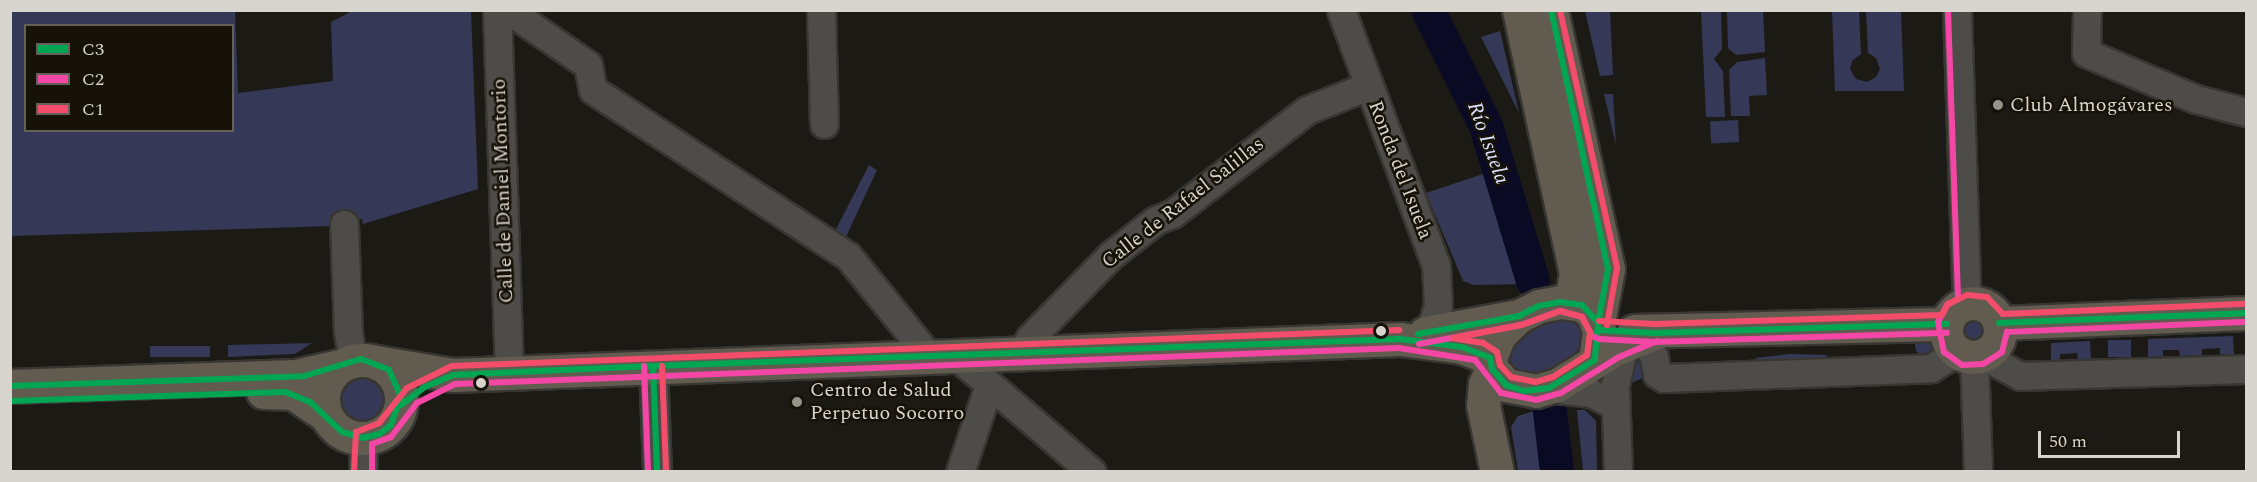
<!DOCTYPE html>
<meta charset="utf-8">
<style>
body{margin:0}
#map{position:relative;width:2257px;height:482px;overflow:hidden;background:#1c1a14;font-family:Spectral,serif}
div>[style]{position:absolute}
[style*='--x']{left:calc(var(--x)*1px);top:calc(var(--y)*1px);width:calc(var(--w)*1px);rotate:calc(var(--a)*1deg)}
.green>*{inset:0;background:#353957;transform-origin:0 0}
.round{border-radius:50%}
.river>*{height:34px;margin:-17px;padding:0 17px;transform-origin:17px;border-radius:17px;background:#0b0a25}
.roads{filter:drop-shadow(2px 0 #383632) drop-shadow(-2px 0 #383632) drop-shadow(0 2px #383632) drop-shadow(0 -2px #383632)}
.minor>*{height:27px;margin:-13.5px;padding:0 13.5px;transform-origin:13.5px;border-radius:13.5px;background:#4e4c48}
.major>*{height:33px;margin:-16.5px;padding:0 16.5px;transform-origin:16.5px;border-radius:16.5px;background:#625b50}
.major>.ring{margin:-16.5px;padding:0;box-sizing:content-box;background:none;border:33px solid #625b50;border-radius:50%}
.bus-1>*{height:6px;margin:-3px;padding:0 3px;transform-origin:3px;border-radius:3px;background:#00a651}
.bus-2>*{height:6px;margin:-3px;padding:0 3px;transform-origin:3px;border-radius:3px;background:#f346a5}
.bus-3>*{height:6px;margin:-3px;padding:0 3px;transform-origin:3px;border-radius:3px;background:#f44d6c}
.dots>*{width:16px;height:16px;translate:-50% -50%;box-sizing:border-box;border:3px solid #171208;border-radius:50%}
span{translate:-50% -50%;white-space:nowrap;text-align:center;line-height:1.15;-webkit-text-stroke:5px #171208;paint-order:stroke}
.poi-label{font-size:20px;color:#d8d4ce}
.left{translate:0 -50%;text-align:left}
.street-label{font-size:20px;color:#d8d4ce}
.water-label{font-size:21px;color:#dde2fd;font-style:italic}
.frame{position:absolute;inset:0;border:12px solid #d8d4ce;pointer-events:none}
.legend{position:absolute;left:24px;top:24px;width:210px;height:108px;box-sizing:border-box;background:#171208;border:2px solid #646057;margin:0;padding:8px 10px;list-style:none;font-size:18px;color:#d8d4ce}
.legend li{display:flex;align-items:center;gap:12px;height:30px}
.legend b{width:30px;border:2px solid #646057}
.scale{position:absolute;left:2038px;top:431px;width:142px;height:27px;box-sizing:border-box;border:3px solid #d8d4ce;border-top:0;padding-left:8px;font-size:18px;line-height:21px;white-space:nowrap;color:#d8d4ce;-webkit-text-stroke:4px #171208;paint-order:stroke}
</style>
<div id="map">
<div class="green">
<i style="clip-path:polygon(evenodd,11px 11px,235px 11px,238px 93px,333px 81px,331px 22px,352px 11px,471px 11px,478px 189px,363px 224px,362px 219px,334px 219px,333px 226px,11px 236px,11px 11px,26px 26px,232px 26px,232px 130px,26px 130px,26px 26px)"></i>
<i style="clip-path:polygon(1585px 11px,1610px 11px,1613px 75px,1600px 76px)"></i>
<i style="clip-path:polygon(1701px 11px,1721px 11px,1722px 49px,1714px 59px,1723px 71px,1725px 117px,1706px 117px)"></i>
<i style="clip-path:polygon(1727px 11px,1763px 11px,1765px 52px,1736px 55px,1728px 48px)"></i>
<i style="clip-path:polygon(1832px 11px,1859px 11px,1861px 54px,1852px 61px,1850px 69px,1856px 79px,1867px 82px,1876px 77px,1880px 69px,1876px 58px,1868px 53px,1866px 11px,1901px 11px,1904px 91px,1835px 91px)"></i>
<i style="clip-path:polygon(1500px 31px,1519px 113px,1481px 37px)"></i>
<i style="clip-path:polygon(1765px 58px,1767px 95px,1749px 96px,1750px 116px,1731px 116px,1729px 70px,1737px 62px)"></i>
<i style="clip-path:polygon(1604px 94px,1613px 94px,1616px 145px)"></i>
<i style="left:1738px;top:120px;width:22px;height:28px;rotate:87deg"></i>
<i style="clip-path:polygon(869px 165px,877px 170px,845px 239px,834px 233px)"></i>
<i style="clip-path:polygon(1489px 172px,1517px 258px,1525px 284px,1474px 285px,1463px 281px,1426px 193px)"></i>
<i style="clip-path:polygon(1569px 318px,1582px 327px,1583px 343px,1572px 357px,1540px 373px,1518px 373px,1511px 367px,1508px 353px,1528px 330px,1544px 322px)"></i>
<i class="round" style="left:1962px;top:319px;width:22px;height:22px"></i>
<i style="clip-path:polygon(2233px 336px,2234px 354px,2220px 354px,2220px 348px,2202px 349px,2202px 355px,2180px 356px,2179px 350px,2163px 350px,2163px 356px,2148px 357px,2148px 339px)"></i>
<i style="clip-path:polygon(1925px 338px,1939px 348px,1924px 357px,1916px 351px,1914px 340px)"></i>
<i style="left:2131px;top:340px;width:17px;height:23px;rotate:90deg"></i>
<i style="clip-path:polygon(2090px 341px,2091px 359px,2078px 359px,2077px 353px,2060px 354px,2060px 360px,2051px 360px,2051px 343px)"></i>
<i style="clip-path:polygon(312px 343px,295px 354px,228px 357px,228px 345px)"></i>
<i style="left:210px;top:346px;width:11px;height:60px;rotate:90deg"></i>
<i style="clip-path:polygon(1790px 354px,1828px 355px,1822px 359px,1761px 362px,1755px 358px)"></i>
<i style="clip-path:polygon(1643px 355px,1645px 377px,1627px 385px,1629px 359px)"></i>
<i class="round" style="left:338px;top:375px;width:48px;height:48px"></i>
<i style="clip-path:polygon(1577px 410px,1585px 410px,1596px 421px,1597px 471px,1583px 471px)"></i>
<i style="clip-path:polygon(1534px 411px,1543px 471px,1518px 471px,1511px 427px,1518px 416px)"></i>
</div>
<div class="river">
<i style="--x:1428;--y:10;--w:130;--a:63.4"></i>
<i style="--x:1486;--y:126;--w:162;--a:73.1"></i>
<i style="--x:1550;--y:412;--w:60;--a:83.3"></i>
</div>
<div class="roads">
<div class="minor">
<i style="--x:497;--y:10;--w:362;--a:88.1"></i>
<i style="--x:508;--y:10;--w:97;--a:34.5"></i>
<i style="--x:588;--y:65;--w:25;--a:79"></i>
<i style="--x:593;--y:90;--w:304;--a:33.1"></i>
<i style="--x:848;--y:256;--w:127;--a:51.1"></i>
<i style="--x:821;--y:10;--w:114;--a:88.5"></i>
<i style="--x:1341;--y:10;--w:272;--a:69.6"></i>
<i style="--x:1436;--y:265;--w:41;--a:87.2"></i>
<i style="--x:1438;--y:306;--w:26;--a:108"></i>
<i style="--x:1957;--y:10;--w:294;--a:88.1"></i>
<i style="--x:2087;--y:10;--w:43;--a:91.3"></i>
<i style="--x:2086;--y:53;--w:119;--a:22.7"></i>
<i style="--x:2196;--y:99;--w:52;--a:14.6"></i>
<i style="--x:344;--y:224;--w:108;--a:87.9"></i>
<i style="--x:348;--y:332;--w:28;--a:80"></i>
<i style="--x:1643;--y:337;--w:23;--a:61"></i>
<i style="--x:1654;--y:357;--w:17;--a:80"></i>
<i style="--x:1657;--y:374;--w:8;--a:30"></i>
<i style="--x:1664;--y:378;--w:267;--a:-2.1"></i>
<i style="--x:1931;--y:368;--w:31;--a:-32"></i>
<i style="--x:1022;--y:352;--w:16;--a:-60"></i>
<i style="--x:1030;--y:338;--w:116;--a:-45.7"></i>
<i style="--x:1111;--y:255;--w:57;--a:-37.9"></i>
<i style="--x:1156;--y:220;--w:17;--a:-21"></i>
<i style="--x:1172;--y:214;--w:170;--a:-37.6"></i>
<i style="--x:1307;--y:110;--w:66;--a:-21.5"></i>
<i style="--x:955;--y:355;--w:180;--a:40.5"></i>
<i style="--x:1982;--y:355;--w:43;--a:28.9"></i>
<i style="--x:2020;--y:376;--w:226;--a:-1.8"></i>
<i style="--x:1974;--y:357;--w:115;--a:88"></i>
<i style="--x:653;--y:366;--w:106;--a:87.8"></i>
<i style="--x:1549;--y:388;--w:42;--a:6.8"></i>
<i style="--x:1591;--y:393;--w:28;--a:27"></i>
<i style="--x:363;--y:438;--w:34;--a:90"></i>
<i style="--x:960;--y:472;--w:92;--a:-71.6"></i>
<i style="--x:1618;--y:472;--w:87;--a:-92"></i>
<i style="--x:1615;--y:385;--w:41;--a:-77.3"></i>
</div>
<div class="major">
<i style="--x:1519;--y:10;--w:269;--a:77.8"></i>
<i style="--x:1576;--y:273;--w:29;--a:100"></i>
<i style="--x:1551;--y:10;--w:265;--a:77.6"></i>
<i style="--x:1608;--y:269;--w:55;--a:100.5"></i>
<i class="ring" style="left:1946px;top:303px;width:21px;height:21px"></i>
<i style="--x:1999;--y:323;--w:247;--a:-2.3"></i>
<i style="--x:1634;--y:331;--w:313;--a:-1.3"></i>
<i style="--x:1425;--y:333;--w:96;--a:-10.3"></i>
<i class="ring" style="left:323px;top:360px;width:45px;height:45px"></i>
<i style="--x:1595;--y:360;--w:30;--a:-82"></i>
<i style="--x:1599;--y:330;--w:17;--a:-111"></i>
<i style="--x:1593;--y:314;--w:14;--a:-141"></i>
<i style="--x:1582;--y:305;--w:22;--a:-172"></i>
<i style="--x:1560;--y:302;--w:21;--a:169"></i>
<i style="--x:1539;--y:306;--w:22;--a:153"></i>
<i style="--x:1519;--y:316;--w:28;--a:136"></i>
<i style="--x:1499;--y:335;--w:25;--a:111"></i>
<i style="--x:1490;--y:358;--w:11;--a:80"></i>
<i style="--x:1492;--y:369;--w:21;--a:49"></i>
<i style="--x:1506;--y:385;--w:31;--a:11"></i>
<i style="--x:1536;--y:391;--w:22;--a:-16"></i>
<i style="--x:1557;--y:385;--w:68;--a:-31.8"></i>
<i style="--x:1615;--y:349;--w:42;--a:-22.3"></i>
<i style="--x:376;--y:362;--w:78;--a:9.6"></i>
<i style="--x:453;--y:375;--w:948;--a:-2.18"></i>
<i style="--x:1400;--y:339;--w:63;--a:7.4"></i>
<i style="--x:1462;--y:347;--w:30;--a:21"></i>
<i style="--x:1492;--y:369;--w:17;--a:115"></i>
<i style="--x:1485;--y:384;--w:21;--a:95"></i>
<i style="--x:1483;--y:405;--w:68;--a:78.2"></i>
<i style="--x:10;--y:386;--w:285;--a:-2"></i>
<i style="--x:295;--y:376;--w:45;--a:-12.8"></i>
<i style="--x:263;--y:392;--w:30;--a:2"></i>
<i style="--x:293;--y:393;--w:40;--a:34"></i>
</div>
</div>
<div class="bus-1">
<i style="--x:1551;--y:10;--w:265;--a:77.6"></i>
<i style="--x:1608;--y:269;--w:55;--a:100.5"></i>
<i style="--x:1999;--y:323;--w:247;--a:-2.3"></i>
<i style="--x:1599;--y:330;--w:55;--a:3.1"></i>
<i style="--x:1654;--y:333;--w:293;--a:-1.8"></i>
<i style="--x:1418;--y:334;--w:103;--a:-10.1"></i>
<i style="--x:1519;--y:316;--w:22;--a:-27"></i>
<i style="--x:1539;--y:306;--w:21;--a:-11"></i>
<i style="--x:1560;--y:302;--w:22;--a:8"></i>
<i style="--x:1582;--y:305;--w:24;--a:48"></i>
<i style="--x:1598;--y:323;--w:37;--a:95"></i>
<i style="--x:1595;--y:360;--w:54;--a:148.7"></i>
<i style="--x:1549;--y:388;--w:25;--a:173"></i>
<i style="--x:1524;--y:391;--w:19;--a:-162"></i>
<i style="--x:1506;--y:385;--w:21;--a:-131"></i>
<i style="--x:1492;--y:369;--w:11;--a:-100"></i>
<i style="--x:653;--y:366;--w:106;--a:87.8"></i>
<i style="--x:10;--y:386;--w:294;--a:-1.9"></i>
<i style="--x:304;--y:376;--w:59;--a:-16.6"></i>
<i style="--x:361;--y:359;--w:30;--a:21"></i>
<i style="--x:389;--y:370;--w:30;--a:66"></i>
<i style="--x:401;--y:397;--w:30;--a:110"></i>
<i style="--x:391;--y:425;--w:15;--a:143"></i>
<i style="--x:379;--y:434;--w:16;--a:166"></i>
<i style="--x:363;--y:438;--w:22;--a:-164"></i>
<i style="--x:342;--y:432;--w:44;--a:-136.8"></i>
<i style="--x:310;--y:402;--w:27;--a:-158"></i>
<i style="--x:285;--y:392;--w:275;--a:178.1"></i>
<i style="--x:401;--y:405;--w:30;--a:-37"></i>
<i style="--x:425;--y:387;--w:30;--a:-23"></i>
<i style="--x:453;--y:375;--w:200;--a:-2.6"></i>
<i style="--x:653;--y:366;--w:747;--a:-2.07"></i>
<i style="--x:1400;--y:339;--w:63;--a:7.4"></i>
<i style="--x:1462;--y:347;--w:30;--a:21"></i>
</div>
<div class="bus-2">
<i style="--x:1948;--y:10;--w:289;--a:88"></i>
<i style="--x:1958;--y:299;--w:13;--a:151"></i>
<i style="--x:1947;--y:305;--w:19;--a:118"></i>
<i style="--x:1938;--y:322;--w:31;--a:79"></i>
<i style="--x:1944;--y:352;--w:22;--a:36"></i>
<i style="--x:1962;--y:365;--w:21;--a:-3"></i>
<i style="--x:1983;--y:364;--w:22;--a:-32"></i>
<i style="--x:2002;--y:352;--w:21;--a:-76"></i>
<i style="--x:2007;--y:332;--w:239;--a:-2.4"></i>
<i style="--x:1419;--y:344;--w:104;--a:-10.6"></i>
<i style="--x:1521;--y:325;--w:41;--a:-19.7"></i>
<i style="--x:1560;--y:311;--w:23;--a:15"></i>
<i style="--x:1582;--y:317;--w:21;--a:62"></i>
<i style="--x:1592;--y:336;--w:8;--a:23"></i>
<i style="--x:1599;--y:339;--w:55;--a:3.1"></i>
<i style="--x:1654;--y:342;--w:293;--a:-1.8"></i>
<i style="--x:644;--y:366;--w:106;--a:87.8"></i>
<i style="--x:372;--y:472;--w:28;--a:-90"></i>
<i style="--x:372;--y:444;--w:20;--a:-20"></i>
<i style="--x:391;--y:437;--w:43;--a:-52.6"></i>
<i style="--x:417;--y:403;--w:42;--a:-26.6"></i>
<i style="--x:455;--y:384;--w:945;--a:-2.18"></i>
<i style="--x:1399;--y:348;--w:77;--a:9"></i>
<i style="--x:1475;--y:360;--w:42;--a:51.8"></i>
<i style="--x:1501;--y:393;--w:36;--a:11"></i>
<i style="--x:1536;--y:400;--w:26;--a:-16"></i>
<i style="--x:1561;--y:393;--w:68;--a:-31.8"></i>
<i style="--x:1619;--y:357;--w:41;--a:-22.8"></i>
</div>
<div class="bus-3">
<i style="--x:1560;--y:10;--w:264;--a:77.5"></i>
<i style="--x:1617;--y:268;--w:58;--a:100"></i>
<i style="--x:1560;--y:311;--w:23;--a:15"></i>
<i style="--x:1582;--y:317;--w:17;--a:62"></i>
<i style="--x:1590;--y:332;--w:23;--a:97"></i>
<i style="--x:1587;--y:355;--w:40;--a:147.1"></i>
<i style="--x:1553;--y:377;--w:18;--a:164"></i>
<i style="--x:1536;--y:382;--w:25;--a:-169"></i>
<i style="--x:1511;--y:377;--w:16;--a:-133"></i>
<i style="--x:1500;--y:365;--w:13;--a:-103"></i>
<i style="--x:1497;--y:352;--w:17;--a:-147"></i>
<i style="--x:1483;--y:343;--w:30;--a:-171"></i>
<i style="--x:1453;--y:338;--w:70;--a:-10.7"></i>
<i style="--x:1522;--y:325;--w:40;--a:-20.2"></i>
<i style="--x:1599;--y:321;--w:55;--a:3.1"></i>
<i style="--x:1654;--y:324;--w:288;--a:-1.8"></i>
<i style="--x:1942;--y:315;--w:13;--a:-61"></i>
<i style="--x:1948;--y:304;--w:21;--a:-25"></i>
<i style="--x:1967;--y:295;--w:20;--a:6"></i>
<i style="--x:1987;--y:297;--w:23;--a:47"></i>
<i style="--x:2003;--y:314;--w:243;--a:-2.4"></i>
<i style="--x:662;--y:366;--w:106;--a:87.8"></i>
<i style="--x:354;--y:472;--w:40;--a:-87.1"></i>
<i style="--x:356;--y:432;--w:25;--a:-21"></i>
<i style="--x:379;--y:423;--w:45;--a:-51.3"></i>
<i style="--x:407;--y:388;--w:50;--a:-26.1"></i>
<i style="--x:452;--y:366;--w:948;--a:-2.18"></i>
</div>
<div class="dots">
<i style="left:1998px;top:105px;background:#96938d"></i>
<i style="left:1381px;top:331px;background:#d8d4ce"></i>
<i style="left:481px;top:383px;background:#d8d4ce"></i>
<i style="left:797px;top:402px;background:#96938d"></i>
</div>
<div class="poi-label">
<span class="left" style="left:2010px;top:105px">Club Almogávares</span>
<span class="left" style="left:810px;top:402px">Centro de Salud<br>Perpetuo Socorro</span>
</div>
<div class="street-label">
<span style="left:1400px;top:170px;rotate:69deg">Ronda del Isuela</span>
<span style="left:503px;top:191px;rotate:-92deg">Calle de Daniel Montorio</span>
<span style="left:1183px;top:203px;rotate:-38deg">Calle de Rafael Salillas</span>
</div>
<div class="water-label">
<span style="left:1488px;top:143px;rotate:70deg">Río Isuela</span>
</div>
<div class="frame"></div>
<ul class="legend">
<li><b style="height:8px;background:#00a651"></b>C3</li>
<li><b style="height:8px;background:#f346a5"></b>C2</li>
<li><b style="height:8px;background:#f44d6c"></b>C1</li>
</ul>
<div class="scale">50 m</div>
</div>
